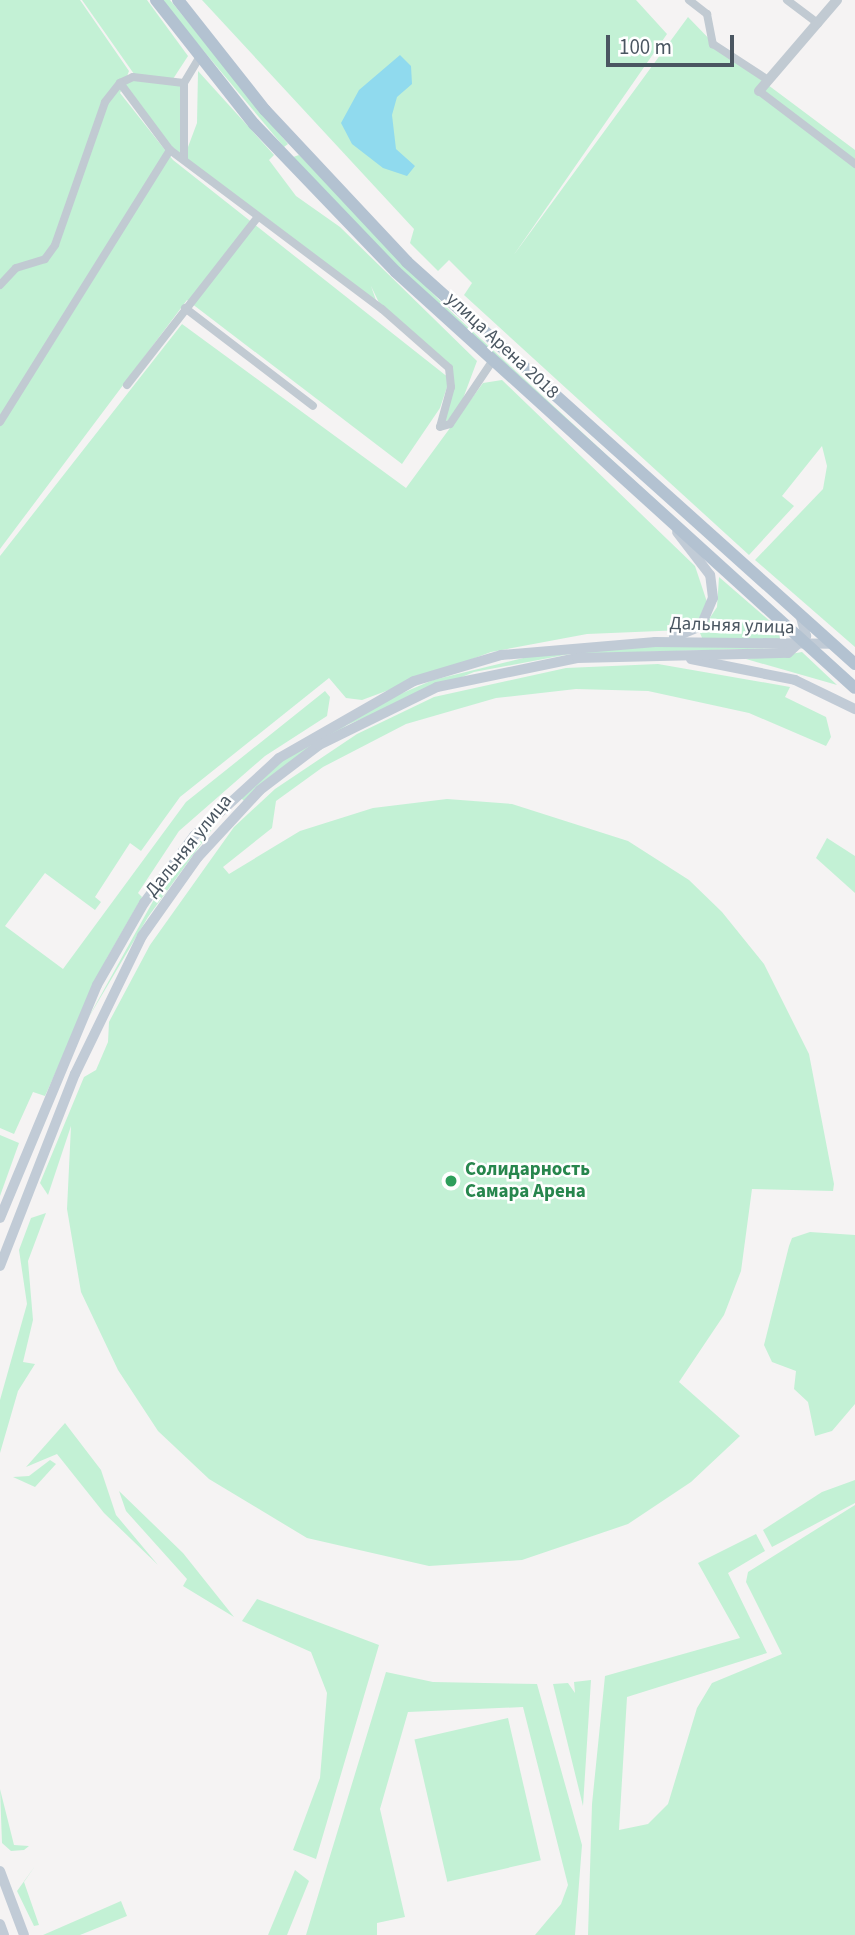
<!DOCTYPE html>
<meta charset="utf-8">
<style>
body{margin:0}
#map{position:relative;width:855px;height:1935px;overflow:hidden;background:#f5f3f3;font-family:"Source Sans 3",sans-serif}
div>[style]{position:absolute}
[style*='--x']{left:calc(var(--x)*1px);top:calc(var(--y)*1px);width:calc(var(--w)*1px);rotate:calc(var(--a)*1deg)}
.green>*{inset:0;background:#c3f1d5;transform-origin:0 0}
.water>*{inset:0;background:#90daee}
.minor>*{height:8px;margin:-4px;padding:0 4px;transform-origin:4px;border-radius:4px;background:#c1cad2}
.tertiary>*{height:10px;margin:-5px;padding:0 5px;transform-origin:5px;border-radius:5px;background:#c1cad2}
.secondary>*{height:10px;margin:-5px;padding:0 5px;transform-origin:5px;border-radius:5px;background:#c1cbd6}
.primary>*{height:12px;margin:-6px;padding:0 6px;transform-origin:6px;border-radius:6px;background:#b3c2d1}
.dots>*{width:19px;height:19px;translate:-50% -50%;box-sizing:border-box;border:4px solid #fff;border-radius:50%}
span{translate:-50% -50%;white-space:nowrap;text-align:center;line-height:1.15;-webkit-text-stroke:5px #fff;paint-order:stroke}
.street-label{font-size:19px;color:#4a5661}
.leisure-label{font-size:19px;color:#27864d;font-weight:700}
.left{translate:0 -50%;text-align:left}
.scale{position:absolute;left:606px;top:35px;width:128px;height:32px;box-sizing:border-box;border:4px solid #4a5661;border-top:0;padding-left:9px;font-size:21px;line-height:24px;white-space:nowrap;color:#4a5661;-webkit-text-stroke:5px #fff;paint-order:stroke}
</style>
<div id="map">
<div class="green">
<i style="clip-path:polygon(evenodd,0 0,80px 0,129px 71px,126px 79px,184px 83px,185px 155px,197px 123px,198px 71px,274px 155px,269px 160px,296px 196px,340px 227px,477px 361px,458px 412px,444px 423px,449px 381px,440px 408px,402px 464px,187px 300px,0 549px,0 0,123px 87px,170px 150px,378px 306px,371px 286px,382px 309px,449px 368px,449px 378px,173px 160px,120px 93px,123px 87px)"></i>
<i style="clip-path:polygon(82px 0,147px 0,188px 56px,173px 79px,134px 74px)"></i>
<i style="clip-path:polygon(161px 0,170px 0,288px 144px,284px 147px)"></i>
<i style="clip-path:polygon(202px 0,636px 0,667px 34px,513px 256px,688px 17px,717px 47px,855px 150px,855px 647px,755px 560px,823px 489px,827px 466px,822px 446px,782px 496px,794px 506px,749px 555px,464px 295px,472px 283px,449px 260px,438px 271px,410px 243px,414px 229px)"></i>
<i style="clip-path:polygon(299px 155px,444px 305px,791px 625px,435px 305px,293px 157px)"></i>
<i style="clip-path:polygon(182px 324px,406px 488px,483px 383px,502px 380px,695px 566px,707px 602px,698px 621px,683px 630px,587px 634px,491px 652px,362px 700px,346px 698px,329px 678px,180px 797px,141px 851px,130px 843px,95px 897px,101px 902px,95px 910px,45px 873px,5px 926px,63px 969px,186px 802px,325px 691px,330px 697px,327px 716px,265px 756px,179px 831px,138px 893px,142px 897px,107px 958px,45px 1096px,33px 1092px,14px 1134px,0 1128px,0 556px)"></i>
<i style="clip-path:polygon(719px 577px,778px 628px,780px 639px,703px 640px,700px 633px,717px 607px)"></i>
<i style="clip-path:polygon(622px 646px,780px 648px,570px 654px,474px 672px,347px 725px,244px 801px,240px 797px,280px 761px,372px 706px,433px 680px,552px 651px)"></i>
<i style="clip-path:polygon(802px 652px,837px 685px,746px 659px,791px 654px)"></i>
<i style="clip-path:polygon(658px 664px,790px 687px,785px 697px,826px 717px,831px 737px,826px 746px,749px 713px,648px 691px,576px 689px,496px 698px,406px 724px,323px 767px,276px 801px,272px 828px,223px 867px,229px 874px,300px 831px,373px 808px,447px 799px,512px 804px,628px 841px,689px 880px,722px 912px,764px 964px,809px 1054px,834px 1184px,833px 1191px,752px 1189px,741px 1271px,724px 1315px,679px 1382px,740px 1436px,691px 1482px,628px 1524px,522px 1560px,429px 1566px,307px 1538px,209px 1479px,158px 1431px,118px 1370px,81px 1292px,67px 1209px,71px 1126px,48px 1195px,40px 1183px,84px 1077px,96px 1070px,108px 1042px,109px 1022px,150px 945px,234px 827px,275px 789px,357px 734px,434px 697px,566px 668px)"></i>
<i style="clip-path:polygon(226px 810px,148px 917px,86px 1022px,157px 894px)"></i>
<i style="clip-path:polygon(827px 838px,855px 856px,855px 893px,816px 858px)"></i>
<i style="clip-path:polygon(0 1135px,19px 1143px,0 1196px)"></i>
<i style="clip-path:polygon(46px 1213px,28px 1261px,33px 1320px,23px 1362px,35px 1364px,18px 1391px,0 1453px,0 1400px,27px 1304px,19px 1250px,31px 1218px)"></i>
<i style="clip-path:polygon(810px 1232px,855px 1235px,855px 1404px,832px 1431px,815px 1436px,808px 1402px,794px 1389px,796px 1371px,772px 1362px,764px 1345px,789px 1246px,792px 1238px)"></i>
<i style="clip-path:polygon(65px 1423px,101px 1470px,116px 1515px,158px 1565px,104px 1513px,57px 1454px,26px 1467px)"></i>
<i style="clip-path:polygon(50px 1460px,56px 1464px,35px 1487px,13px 1477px,29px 1476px)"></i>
<i style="clip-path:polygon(855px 1480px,855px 1503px,772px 1547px,763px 1530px,822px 1492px)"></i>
<i style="clip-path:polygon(119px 1491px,183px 1553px,234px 1617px,183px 1586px,187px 1579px,126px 1511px)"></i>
<i style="clip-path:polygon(855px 1505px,855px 1935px,588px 1935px,592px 1804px,605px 1676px,740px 1638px,698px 1563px,756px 1534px,765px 1551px,728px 1573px,767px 1653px,627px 1697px,619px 1830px,648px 1824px,668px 1804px,697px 1708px,712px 1683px,782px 1654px,746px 1582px,748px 1572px)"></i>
<i style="clip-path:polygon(257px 1599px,379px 1645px,316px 1859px,293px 1850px,320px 1778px,327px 1693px,311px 1652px,242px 1621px)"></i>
<i style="clip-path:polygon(386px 1672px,433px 1682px,537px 1684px,582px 1845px,575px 1935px,535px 1935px,561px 1904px,568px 1885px,523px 1707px,408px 1712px,380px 1809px,405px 1917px,377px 1923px,377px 1935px,306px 1935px)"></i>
<i style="clip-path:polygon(591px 1680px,583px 1806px,553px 1684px,568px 1683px,575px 1693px,574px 1682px)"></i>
<i style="left:508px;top:1718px;width:146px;height:96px;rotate:77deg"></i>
<i style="clip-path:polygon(0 1789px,14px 1845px,29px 1846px,24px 1850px,11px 1851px,2px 1843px)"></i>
<i style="clip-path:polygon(35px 1866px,24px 1882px,39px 1925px,34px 1926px,17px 1891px)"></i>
<i style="clip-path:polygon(295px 1870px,309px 1881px,287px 1935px,268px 1935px)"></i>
<i style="clip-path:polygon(121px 1901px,127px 1916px,80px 1935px,43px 1935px)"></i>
</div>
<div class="water">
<i style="clip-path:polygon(400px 55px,411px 66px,412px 84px,397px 97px,392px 115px,396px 149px,415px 166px,407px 176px,383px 168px,352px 144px,341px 123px,359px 90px)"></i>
</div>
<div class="minor">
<i style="--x:689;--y:0;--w:23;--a:38"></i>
<i style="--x:707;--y:14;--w:31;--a:79"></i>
<i style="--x:713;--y:44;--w:66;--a:33.2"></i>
<i style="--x:787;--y:0;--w:39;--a:37"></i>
<i style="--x:120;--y:83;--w:14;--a:-25"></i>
<i style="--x:133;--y:77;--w:51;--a:6.7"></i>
<i style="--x:759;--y:91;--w:121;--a:37.2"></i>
<i style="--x:184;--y:158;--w:75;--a:-90"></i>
<i style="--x:184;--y:83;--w:29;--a:-59"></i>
<i style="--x:0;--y:285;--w:23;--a:-47"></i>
<i style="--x:16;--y:268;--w:30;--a:-17"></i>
<i style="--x:45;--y:259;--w:17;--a:-54"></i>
<i style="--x:55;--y:245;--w:151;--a:-70.7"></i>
<i style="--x:105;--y:102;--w:24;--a:-52"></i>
<i style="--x:120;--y:83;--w:84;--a:53.3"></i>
<i style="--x:170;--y:150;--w:265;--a:36.9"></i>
<i style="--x:382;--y:309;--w:89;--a:41.4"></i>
<i style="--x:449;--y:368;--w:19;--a:84"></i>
<i style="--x:451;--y:387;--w:41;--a:105.4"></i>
<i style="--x:440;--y:427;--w:10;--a:-17"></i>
<i style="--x:450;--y:424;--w:73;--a:-56.1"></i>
<i style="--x:185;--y:308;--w:161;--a:37.4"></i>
<i style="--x:127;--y:385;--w:213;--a:-52.1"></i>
<i style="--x:0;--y:422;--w:321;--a:-58"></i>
</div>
<div class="tertiary">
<i style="--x:759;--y:91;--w:120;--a:-49.4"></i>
</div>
<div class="secondary">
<i style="--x:674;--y:637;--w:29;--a:-22"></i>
<i style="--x:701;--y:626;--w:30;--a:-67"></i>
<i style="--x:713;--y:598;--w:23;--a:-97"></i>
<i style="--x:710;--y:575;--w:54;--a:-127.5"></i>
<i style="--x:691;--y:659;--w:106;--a:11.4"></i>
<i style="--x:795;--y:680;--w:67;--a:25.8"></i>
<i style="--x:0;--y:1218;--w:252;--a:-67.4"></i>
<i style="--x:97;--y:985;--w:95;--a:-60.2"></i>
<i style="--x:144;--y:903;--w:84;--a:-53.3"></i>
<i style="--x:194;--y:836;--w:115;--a:-42.5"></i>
<i style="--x:279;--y:758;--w:155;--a:-29.7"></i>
<i style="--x:414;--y:681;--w:91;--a:-16.6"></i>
<i style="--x:501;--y:655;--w:155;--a:-4.8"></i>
<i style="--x:655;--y:642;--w:177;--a:0.6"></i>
<i style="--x:0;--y:1266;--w:206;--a:-68.7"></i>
<i style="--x:75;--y:1074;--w:153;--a:-64.1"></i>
<i style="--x:142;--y:936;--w:97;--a:-54.7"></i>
<i style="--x:198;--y:857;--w:91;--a:-47.2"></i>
<i style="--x:260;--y:790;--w:74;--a:-37.3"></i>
<i style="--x:319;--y:745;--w:131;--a:-26.2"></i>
<i style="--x:437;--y:687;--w:143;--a:-11.7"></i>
<i style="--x:577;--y:658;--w:211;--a:-1.4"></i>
<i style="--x:788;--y:653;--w:25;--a:-43"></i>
<i style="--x:806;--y:636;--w:20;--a:-105"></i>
<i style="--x:0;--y:1871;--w:68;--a:69.4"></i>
<i style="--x:0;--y:1924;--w:12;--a:70"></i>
</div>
<div class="primary">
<i style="--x:156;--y:0;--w:158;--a:51.7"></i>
<i style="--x:254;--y:124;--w:205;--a:46.2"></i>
<i style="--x:396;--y:272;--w:619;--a:42.19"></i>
<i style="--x:178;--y:0;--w:140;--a:51.7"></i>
<i style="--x:265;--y:110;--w:208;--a:46.9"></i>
<i style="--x:407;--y:262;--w:602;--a:41.9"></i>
</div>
<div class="dots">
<i style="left:451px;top:1181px;background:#2e9e5b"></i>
</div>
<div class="street-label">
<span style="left:502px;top:346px;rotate:43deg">улица Арена 2018</span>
<span style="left:732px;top:626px;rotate:2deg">Дальняя улица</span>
<span style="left:189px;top:846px;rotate:-51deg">Дальняя улица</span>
</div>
<div class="leisure-label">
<span class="left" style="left:465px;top:1181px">Солидарность<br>Самара Арена</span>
</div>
<div class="scale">100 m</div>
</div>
